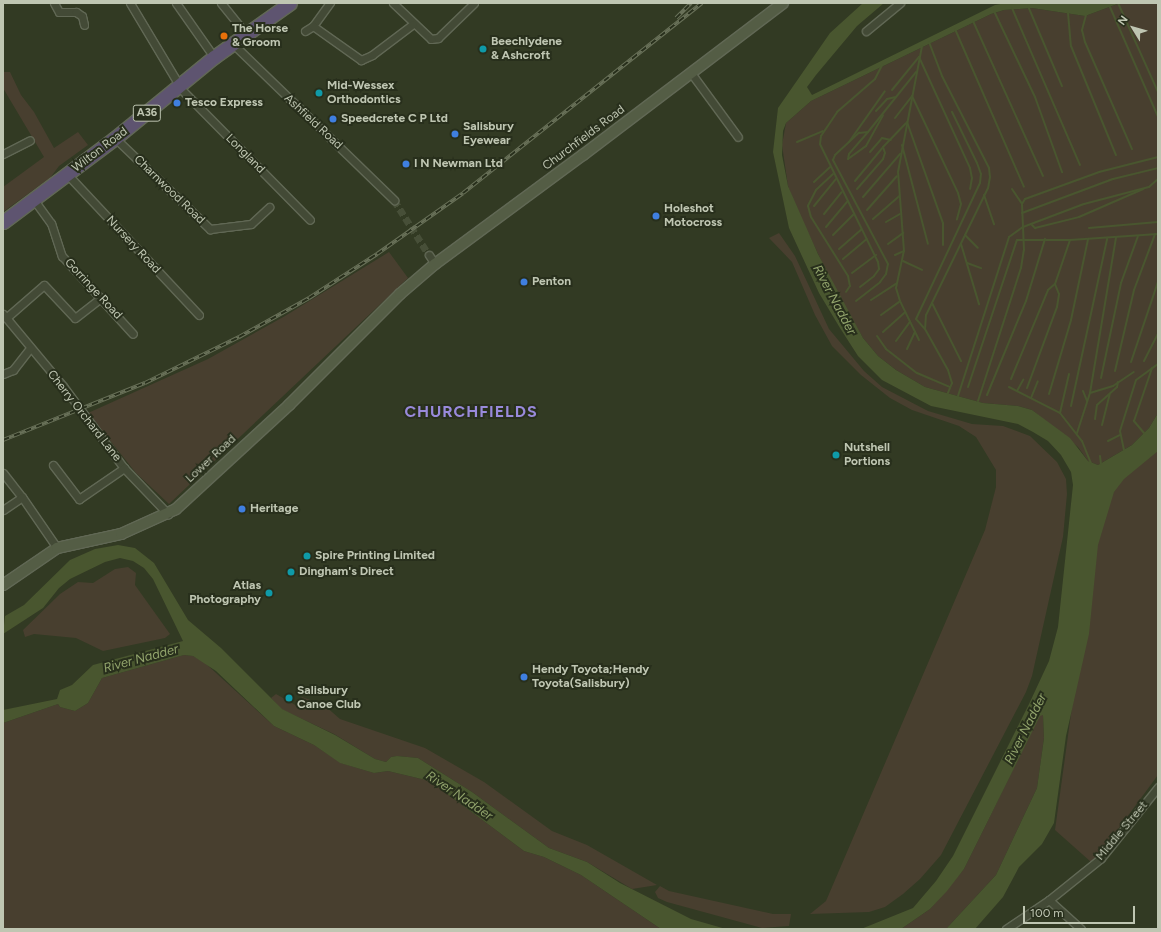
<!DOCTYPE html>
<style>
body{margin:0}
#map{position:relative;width:1161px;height:932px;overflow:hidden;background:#323a23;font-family:Figtree,sans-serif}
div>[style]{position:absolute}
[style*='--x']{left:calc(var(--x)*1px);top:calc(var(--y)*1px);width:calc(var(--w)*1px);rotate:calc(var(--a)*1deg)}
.green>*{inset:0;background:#483f2f}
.water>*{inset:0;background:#49562f}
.stream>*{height:2px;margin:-1px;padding:0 1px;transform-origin:1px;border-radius:1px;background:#49562f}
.street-tunnel>*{height:7px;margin-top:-3.5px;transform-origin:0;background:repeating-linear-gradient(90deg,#474f38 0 7px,transparent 0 10.5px)}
.roads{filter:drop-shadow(1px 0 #616855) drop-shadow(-1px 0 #616855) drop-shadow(0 1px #616855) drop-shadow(0 -1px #616855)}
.street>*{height:7px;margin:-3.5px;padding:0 3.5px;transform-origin:3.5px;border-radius:3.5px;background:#434a36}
.secondary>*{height:10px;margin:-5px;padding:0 5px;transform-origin:5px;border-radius:5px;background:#545d45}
.highway>*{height:13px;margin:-6.5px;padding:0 6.5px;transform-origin:6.5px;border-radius:6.5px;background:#5e5470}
.rail>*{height:3.5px;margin-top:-1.75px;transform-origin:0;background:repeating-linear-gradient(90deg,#282f1c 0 6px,#697159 0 12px);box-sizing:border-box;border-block:1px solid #697159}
.dots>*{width:11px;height:11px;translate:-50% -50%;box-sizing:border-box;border:2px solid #282f1c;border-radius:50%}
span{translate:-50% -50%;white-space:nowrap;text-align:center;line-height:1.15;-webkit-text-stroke:4px #282f1c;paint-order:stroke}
.shield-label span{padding:1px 3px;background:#282f1c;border:1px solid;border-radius:3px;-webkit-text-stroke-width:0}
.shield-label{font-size:11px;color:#bfc6b2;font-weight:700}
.poi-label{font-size:12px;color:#bfc6b2;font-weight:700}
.left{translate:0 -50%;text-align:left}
.right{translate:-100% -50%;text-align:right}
.street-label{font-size:12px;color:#bfc6b2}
.water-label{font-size:13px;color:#92a46c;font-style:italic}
.district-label{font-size:16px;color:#998adb;font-weight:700;letter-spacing:1px}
.frame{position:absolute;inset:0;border:4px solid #bfc6b2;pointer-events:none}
.north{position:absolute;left:1113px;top:8px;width:40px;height:40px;-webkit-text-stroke:3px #282f1c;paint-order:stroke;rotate:307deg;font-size:11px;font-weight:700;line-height:16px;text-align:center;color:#bfc6b2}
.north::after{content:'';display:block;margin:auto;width:14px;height:18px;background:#bfc6b2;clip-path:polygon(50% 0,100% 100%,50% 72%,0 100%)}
.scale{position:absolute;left:1023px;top:906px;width:112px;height:18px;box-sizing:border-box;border:2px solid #bfc6b2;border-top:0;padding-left:5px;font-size:12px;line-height:14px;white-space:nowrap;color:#bfc6b2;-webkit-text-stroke:3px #282f1c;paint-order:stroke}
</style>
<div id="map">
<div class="green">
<i style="clip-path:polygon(1120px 3px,1158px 3px,1158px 413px,1149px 428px,1132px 445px,1098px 465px,1088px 461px,1078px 447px,1032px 410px,1018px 406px,983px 403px,925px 387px,896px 370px,878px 356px,863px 338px,833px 285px,798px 212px,788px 186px,782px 145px,786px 123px,811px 101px,991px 14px,1004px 10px,1032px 8px,1085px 16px)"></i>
<i style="clip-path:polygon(3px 72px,10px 72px,21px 95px,34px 112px,54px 148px,78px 132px,88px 145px,59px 166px,50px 178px,3px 212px,3px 187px,44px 157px,3px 88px)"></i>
<i style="clip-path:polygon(779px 233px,795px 256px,829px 329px,864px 371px,882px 387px,928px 411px,972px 424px,1003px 426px,1030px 436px,1057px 462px,1066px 479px,1067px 494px,1063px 537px,1032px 676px,1026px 692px,941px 855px,920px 879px,903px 894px,885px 907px,869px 912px,810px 914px,826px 901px,985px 530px,996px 487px,996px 470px,976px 437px,959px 426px,912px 410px,890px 398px,861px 375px,832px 346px,815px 315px,792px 262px,769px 238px)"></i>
<i style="clip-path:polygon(389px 252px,408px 278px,169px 504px,136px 473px,88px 413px,208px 359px,285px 316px)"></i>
<i style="clip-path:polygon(1158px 443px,1158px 775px,1102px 851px,1091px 862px,1055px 830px,1102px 489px)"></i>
<i style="clip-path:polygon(128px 567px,136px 573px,135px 585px,170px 634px,165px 638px,103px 651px,76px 638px,34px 634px,25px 637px,23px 630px,60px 594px,78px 582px,93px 583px,115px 569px)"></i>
<i style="clip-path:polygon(184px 655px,193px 656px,204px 662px,274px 726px,314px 745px,341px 763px,374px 773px,388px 771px,430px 781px,524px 851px,544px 857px,581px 875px,661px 929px,3px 929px,3px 723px,58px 704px,60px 707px,75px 711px,88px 703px,102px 678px)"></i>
<i style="clip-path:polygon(276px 694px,297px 706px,302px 697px,324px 705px,340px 719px,425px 748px,484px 782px,552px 831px,587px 845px,657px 885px,632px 889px,587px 862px,549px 848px,472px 792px,418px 758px,397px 756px,391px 757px,386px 762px,375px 759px,334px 734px,281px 709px,271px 698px)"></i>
<i style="clip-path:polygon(1040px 715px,1043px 715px,1044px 738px,1037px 788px,996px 875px,946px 929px,901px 929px,930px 909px,964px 869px)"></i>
<i style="clip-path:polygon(660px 886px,669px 891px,773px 914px,791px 914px,789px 926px,762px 928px,667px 902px,658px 898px,655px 892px)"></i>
</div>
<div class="water">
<i style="clip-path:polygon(863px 3px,884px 3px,857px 26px,816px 75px,807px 87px,812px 95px,995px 5px,1006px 3px,1120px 3px,1085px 16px,1032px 8px,1004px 10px,991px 14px,811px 101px,786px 123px,783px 131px,782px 155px,788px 186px,818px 254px,863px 338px,878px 356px,896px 370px,925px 387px,983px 403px,1018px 406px,1032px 410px,1070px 438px,1088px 461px,1098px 465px,1132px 445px,1149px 428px,1158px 413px,1158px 451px,1124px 479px,1114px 492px,1098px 545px,1089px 634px,1066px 736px,1054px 823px,1042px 844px,1019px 867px,1003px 897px,975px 929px,946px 929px,996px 875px,1037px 788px,1044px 738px,1043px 715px,1040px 716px,964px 869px,947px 891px,930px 909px,901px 929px,861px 929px,913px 908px,936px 881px,953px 856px,1029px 704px,1049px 661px,1058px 627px,1073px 485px,1071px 472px,1061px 455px,1048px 441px,1033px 432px,1018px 424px,931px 406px,882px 380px,858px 356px,840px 328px,819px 293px,789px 228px,773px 152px,778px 108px,830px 33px)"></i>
<i style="clip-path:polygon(118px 545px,135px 548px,154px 563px,188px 620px,221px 648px,282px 709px,335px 735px,375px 759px,386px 762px,391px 757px,397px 756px,418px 758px,472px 792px,549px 848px,587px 862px,620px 883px,691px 919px,726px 929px,661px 929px,581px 875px,544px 857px,524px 851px,430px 781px,388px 771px,374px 773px,340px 763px,314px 745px,274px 726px,216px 671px,193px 656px,184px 655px,102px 678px,88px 703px,75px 711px,60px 707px,58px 704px,3px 723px,3px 710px,57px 699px,60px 690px,72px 685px,93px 665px,183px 641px,153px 579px,144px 568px,133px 561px,120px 558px,105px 562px,70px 579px,59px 588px,43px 608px,3px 634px,5px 616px,24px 605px,70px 560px,95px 549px)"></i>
</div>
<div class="stream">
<i style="--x:1118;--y:3;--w:98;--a:65.8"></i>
<i style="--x:1028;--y:6;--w:87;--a:67"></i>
<i style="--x:1110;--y:7;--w:120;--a:66.4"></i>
<i style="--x:1012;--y:8;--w:171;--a:66.6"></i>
<i style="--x:994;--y:11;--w:95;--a:64.5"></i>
<i style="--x:1035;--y:97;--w:80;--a:70.2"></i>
<i style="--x:1068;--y:13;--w:33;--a:85"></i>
<i style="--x:1071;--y:46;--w:118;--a:67.6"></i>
<i style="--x:1086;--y:15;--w:16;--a:105"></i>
<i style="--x:1082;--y:30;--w:12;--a:76"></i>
<i style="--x:1085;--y:42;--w:117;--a:66.3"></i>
<i style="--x:973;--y:21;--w:170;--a:65.7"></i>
<i style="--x:955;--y:29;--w:172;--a:66.4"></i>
<i style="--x:929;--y:42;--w:36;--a:69"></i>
<i style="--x:942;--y:76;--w:103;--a:62.9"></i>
<i style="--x:989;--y:168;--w:9;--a:84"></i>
<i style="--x:990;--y:177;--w:11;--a:100"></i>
<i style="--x:988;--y:188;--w:141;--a:116"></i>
<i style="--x:926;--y:315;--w:14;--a:94"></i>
<i style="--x:925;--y:329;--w:47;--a:60.7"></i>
<i style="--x:948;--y:370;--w:14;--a:73"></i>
<i style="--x:952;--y:383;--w:11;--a:112"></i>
<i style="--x:892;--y:90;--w:43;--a:-50.7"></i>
<i style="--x:919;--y:57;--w:122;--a:65.3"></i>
<i style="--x:970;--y:168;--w:10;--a:79"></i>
<i style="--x:972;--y:178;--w:11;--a:100"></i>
<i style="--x:876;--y:111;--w:16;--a:-47"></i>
<i style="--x:887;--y:99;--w:9;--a:-13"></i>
<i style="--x:895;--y:118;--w:28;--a:-52"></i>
<i style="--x:912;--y:96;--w:107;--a:64.6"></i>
<i style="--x:958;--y:193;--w:11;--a:75"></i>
<i style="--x:961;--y:204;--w:16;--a:105"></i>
<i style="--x:907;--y:122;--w:107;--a:70.4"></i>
<i style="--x:943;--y:223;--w:22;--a:90"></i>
<i style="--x:868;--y:132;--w:29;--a:131"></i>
<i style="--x:849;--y:154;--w:5;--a:101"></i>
<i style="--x:848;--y:159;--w:22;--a:-36"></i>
<i style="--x:866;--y:146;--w:35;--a:-61"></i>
<i style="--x:797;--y:142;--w:28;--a:-23"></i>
<i style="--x:849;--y:142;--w:62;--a:-54.8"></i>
<i style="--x:902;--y:145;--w:102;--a:75.3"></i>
<i style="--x:870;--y:152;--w:18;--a:-49"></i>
<i style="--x:882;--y:138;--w:9;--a:13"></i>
<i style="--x:833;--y:174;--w:23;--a:137"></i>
<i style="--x:816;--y:190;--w:18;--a:117"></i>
<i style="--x:808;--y:206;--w:11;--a:75"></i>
<i style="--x:811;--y:217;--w:70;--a:57.9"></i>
<i style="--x:848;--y:276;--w:10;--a:79"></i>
<i style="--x:850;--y:286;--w:7;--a:124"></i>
<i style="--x:855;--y:181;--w:44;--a:-50.5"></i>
<i style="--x:814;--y:182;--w:22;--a:-43"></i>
<i style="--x:857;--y:189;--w:40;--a:-49"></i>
<i style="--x:883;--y:159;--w:6;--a:-72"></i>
<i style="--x:885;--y:153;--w:6;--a:-108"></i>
<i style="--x:883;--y:147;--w:33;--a:-46"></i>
<i style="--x:1012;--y:189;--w:18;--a:56"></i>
<i style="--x:984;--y:195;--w:31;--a:71"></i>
<i style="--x:863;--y:197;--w:57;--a:-49.3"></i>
<i style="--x:814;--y:206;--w:35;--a:-51"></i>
<i style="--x:867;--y:210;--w:45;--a:-48.6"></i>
<i style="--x:1022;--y:213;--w:97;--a:-20.5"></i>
<i style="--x:1113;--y:179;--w:46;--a:-13.7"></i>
<i style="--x:824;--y:214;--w:28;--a:-51"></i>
<i style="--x:873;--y:219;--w:35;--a:-41"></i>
<i style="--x:886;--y:222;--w:16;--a:-30"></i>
<i style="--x:1031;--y:224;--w:6;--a:45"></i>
<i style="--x:1035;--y:228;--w:45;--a:-14"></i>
<i style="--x:1079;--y:217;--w:70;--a:-23.6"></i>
<i style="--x:826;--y:227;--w:34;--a:-50"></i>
<i style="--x:1089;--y:228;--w:69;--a:-5"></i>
<i style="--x:833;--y:235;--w:30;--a:-45"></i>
<i style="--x:965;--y:235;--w:18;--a:45"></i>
<i style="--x:888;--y:244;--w:19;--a:-36"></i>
<i style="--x:961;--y:244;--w:63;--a:73.3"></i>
<i style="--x:839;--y:249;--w:30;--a:-41"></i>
<i style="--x:895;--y:255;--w:10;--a:-24"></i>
<i style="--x:843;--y:259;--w:31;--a:-40"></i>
<i style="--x:903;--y:261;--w:21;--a:25"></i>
<i style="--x:967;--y:263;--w:15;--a:20"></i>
<i style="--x:852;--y:273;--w:30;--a:-37"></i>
<i style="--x:860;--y:287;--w:18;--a:-38"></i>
<i style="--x:874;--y:276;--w:9;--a:-54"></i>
<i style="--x:879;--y:269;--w:7;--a:-98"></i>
<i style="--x:878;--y:262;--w:131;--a:-116.2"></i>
<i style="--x:820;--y:144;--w:8;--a:-83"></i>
<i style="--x:821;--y:136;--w:29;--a:-56"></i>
<i style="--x:837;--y:112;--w:50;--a:-41"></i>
<i style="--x:875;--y:79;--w:16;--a:-63"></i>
<i style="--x:871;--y:300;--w:31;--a:-33"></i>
<i style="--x:856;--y:301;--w:31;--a:-38"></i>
<i style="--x:880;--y:282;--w:10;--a:-53"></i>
<i style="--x:886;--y:274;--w:10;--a:-79"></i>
<i style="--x:888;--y:264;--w:118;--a:-117.9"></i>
<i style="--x:833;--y:160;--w:5;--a:-68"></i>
<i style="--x:835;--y:155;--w:33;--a:-43"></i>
<i style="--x:859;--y:133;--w:9;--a:-6"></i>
<i style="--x:868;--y:132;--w:77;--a:-51.3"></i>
<i style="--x:932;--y:303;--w:65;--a:63.4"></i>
<i style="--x:881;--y:315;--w:22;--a:-36"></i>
<i style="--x:925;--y:329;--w:13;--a:-132"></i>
<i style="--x:916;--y:319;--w:150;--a:-64.8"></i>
<i style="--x:980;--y:183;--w:9;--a:-84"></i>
<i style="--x:981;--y:174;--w:12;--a:-110"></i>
<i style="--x:977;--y:163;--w:57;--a:-116.1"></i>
<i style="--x:883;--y:332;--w:30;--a:-42"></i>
<i style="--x:877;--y:336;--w:16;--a:55"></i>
<i style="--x:886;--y:349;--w:39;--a:38"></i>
<i style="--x:917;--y:373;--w:36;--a:23"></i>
<i style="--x:919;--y:340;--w:43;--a:-116"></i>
<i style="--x:900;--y:301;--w:14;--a:-107"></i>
<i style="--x:896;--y:288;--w:38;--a:-78"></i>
<i style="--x:904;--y:251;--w:79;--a:-94.3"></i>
<i style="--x:898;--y:172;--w:128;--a:-79.2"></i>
<i style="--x:896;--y:341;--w:24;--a:-54"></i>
<i style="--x:907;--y:349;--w:19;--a:-65"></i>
<i style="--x:1144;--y:361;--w:31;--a:-63"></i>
<i style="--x:1131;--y:362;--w:84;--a:-71.4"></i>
<i style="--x:1115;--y:371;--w:83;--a:-76.8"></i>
<i style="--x:1134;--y:290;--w:60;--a:-69.4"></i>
<i style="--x:1101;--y:378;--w:97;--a:-78.1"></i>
<i style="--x:1121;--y:283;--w:50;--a:-70.1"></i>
<i style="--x:1011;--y:379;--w:96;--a:-67.4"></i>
<i style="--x:1048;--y:290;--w:9;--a:-41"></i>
<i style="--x:1055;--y:284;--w:46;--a:-71.2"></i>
<i style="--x:968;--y:387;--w:155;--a:-71.6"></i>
<i style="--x:1017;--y:240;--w:53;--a:0"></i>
<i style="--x:1070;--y:240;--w:88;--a:-3.9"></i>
<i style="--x:1009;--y:387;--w:57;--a:27"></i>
<i style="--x:1060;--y:413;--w:36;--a:52"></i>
<i style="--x:1082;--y:441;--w:24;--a:68"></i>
<i style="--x:1027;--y:388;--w:86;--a:-69.7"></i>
<i style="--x:1057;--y:307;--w:13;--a:-81"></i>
<i style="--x:1059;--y:294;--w:11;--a:-112"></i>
<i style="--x:1017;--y:391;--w:13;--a:-61"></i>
<i style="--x:1083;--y:391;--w:11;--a:68"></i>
<i style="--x:1090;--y:393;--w:158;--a:-80.5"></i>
<i style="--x:1049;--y:394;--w:77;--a:-73.4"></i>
<i style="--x:1071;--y:320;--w:83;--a:-78.1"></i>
<i style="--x:987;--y:395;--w:102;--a:-67.5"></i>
<i style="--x:1026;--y:301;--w:65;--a:-73"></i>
<i style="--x:958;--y:396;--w:167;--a:-72.2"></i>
<i style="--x:1009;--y:237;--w:17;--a:-36"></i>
<i style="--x:1023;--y:227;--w:65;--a:-20.7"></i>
<i style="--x:1084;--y:204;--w:67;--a:-14.7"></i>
<i style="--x:1149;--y:187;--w:12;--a:-42"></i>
<i style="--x:1031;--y:398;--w:18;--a:-68"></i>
<i style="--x:978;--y:401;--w:140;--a:-72.1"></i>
<i style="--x:1021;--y:268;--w:18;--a:-81"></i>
<i style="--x:1024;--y:250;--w:46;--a:-92.5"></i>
<i style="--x:1022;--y:204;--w:6;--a:-59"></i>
<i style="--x:1025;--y:199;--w:79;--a:-20"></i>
<i style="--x:1099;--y:172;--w:61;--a:-14.3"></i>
<i style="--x:1071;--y:406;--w:171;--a:-77.8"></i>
<i style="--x:1060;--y:413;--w:40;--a:-77"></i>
<i style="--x:1095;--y:419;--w:14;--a:-82"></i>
<i style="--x:1097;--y:405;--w:27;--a:-42"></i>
<i style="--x:1117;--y:387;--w:5;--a:-79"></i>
<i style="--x:1102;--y:425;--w:32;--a:-76"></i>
<i style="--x:1077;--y:433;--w:42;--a:-72"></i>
<i style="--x:1090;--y:393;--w:24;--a:-17"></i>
<i style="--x:1113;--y:386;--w:25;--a:-34"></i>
<i style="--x:1144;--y:433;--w:16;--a:-130"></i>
<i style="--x:1134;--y:421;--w:56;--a:-71.2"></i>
<i style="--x:1108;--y:441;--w:13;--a:-27"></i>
<i style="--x:1124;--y:450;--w:19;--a:-102"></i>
<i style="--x:1120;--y:431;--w:53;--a:-72.6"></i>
<i style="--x:1136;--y:380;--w:27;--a:-36"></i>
<i style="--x:1100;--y:456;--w:8;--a:83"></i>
</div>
<div class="street-tunnel">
<i style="--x:394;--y:200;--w:65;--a:57.5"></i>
</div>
<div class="roads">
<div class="street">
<i style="--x:54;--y:3;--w:10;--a:61"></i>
<i style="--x:59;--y:12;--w:17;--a:0"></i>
<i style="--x:76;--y:12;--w:7;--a:34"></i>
<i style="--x:82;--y:16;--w:9;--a:77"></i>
<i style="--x:130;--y:3;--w:101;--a:59.1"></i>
<i style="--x:182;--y:90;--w:182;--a:45.4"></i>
<i style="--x:176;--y:3;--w:66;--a:54.9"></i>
<i style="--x:221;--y:3;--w:40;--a:51"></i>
<i style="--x:393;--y:3;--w:52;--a:43.5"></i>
<i style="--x:431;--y:39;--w:7;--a:-8"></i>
<i style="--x:438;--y:38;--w:50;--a:-44.2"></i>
<i style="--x:313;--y:26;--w:29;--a:-54"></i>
<i style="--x:305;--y:31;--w:9;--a:-32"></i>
<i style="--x:313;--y:26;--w:59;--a:35.3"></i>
<i style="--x:361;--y:60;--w:12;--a:-24"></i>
<i style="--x:372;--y:55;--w:51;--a:-37.1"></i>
<i style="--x:866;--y:31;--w:44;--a:-39.5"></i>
<i style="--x:232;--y:43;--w:226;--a:44.1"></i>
<i style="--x:691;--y:73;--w:79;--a:53.7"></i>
<i style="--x:115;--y:138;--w:132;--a:43.8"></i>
<i style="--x:210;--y:229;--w:41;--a:-7"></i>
<i style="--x:251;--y:224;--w:25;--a:-43"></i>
<i style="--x:3;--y:154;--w:30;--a:-27"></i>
<i style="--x:67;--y:174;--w:193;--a:46.9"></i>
<i style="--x:34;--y:200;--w:29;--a:54"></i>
<i style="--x:51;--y:223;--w:35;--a:72"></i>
<i style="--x:62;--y:256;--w:105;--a:47.7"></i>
<i style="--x:429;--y:255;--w:11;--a:56"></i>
<i style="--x:3;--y:314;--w:94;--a:50.2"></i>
<i style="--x:63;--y:386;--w:102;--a:53.4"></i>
<i style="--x:124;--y:468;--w:64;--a:46.3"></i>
<i style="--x:6;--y:318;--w:50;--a:-41"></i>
<i style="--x:44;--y:285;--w:45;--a:46.8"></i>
<i style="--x:75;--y:318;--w:33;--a:-38"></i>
<i style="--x:3;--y:374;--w:11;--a:-22"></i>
<i style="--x:13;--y:370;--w:28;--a:-52"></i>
<i style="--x:53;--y:465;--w:43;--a:52.6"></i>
<i style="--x:79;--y:499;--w:55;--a:-34.6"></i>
<i style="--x:3;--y:473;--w:31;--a:52"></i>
<i style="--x:3;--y:510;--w:23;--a:-34"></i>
<i style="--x:22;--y:497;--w:62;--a:55.5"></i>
<i style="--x:1049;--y:900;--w:43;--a:42.2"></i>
<i style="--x:1006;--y:929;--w:52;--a:-34"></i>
<i style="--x:1049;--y:900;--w:67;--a:-38.9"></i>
<i style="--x:1101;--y:858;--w:91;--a:-51.2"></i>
</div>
<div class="secondary">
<i style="--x:3;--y:585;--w:65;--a:-34.4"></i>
<i style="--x:57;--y:548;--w:66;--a:-12.3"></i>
<i style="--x:121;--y:534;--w:60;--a:-24.4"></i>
<i style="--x:176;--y:509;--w:154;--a:-42.6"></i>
<i style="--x:289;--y:405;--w:157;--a:-45"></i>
<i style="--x:400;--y:294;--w:46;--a:-40.6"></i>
<i style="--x:435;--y:264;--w:184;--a:-36.4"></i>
<i style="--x:583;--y:155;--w:251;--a:-37.2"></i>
</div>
<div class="highway">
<i style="--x:3;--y:222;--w:140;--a:-36.9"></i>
<i style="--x:115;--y:138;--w:128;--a:-39.3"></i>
<i style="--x:214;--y:57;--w:93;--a:-35.4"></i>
</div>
</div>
<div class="rail">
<i style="--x:676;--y:18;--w:21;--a:-45"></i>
<i style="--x:3;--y:440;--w:153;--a:-21.9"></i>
<i style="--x:145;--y:383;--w:105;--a:-26.1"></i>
<i style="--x:239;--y:337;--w:80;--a:-29.1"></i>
<i style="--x:309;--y:298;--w:81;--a:-32.9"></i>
<i style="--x:377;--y:254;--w:105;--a:-35.3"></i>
<i style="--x:463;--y:193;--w:305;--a:-38.5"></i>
</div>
<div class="dots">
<i style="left:224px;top:36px;background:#e8710a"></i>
<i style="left:483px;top:49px;background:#0f9aa8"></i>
<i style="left:319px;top:93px;background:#0f9aa8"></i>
<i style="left:177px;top:103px;background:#3f7fe0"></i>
<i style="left:333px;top:119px;background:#3f7fe0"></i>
<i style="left:455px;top:134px;background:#3f7fe0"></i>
<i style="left:406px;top:164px;background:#3f7fe0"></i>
<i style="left:656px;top:216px;background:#3f7fe0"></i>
<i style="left:524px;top:282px;background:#3f7fe0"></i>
<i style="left:836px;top:455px;background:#0f9aa8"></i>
<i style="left:242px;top:509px;background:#3f7fe0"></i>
<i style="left:307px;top:556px;background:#0f9aa8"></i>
<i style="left:291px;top:572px;background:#0f9aa8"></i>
<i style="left:269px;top:593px;background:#0f9aa8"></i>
<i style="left:524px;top:677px;background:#3f7fe0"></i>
<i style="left:289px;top:698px;background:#0f9aa8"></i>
</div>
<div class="shield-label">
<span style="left:147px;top:113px">A36</span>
</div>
<div class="poi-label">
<span class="left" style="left:232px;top:36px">The Horse<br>&amp; Groom</span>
<span class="left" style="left:491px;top:49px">Beechlydene<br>&amp; Ashcroft</span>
<span class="left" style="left:327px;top:93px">Mid-Wessex<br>Orthodontics</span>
<span class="left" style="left:185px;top:103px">Tesco Express</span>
<span class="left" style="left:341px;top:119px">Speedcrete C P Ltd</span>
<span class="left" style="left:463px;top:134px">Salisbury<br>Eyewear</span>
<span class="left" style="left:414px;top:164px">I N Newman Ltd</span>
<span class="left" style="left:664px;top:216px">Holeshot<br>Motocross</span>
<span class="left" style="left:532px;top:282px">Penton</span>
<span class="left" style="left:844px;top:455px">Nutshell<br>Portions</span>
<span class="left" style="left:250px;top:509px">Heritage</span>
<span class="left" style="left:315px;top:556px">Spire Printing Limited</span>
<span class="left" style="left:299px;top:572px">Dingham's Direct</span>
<span class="right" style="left:261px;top:593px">Atlas<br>Photography</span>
<span class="left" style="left:532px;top:677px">Hendy Toyota;Hendy<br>Toyota(Salisbury)</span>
<span class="left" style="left:297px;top:698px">Salisbury<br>Canoe Club</span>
</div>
<div class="street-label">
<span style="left:313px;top:122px;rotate:43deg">Ashfield Road</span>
<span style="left:584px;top:138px;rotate:-37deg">Churchfields Road</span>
<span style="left:100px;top:150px;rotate:-37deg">Wilton Road</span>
<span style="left:245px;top:154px;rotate:45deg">Longland</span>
<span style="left:169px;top:190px;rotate:44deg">Charnwood Road</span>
<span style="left:133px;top:245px;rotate:47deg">Nursery Road</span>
<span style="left:93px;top:289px;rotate:47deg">Gorringe Road</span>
<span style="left:84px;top:416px;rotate:52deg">Cherry Orchard Lane</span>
<span style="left:211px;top:459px;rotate:-43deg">Lower Road</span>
<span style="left:1122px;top:831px;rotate:-50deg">Middle Street</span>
</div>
<div class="water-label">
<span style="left:834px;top:300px;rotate:62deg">River Nadder</span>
<span style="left:141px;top:659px;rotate:-15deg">River Nadder</span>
<span style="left:1026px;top:729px;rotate:-63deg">River Nadder</span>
<span style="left:459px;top:796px;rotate:34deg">River Nadder</span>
</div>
<div class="district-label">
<span style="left:471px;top:412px">CHURCHFIELDS</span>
</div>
<div class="frame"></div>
<div class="north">N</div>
<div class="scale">100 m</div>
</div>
